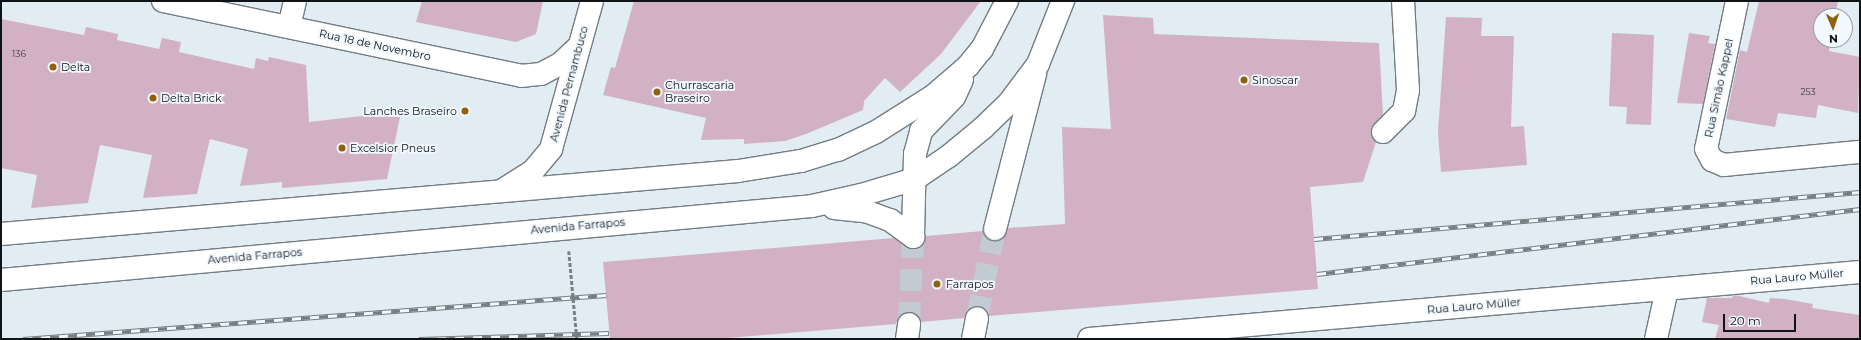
<!DOCTYPE html>
<meta charset="utf-8">
<style>
body{margin:0}
#map{position:relative;width:1861px;height:340px;overflow:hidden;background:#e2ecf3;font-family:Montserrat,sans-serif}
div>[style]{position:absolute}
[style*='--x']{left:calc(var(--x)*1px);top:calc(var(--y)*1px);width:calc(var(--w)*1px);rotate:calc(var(--a)*1deg)}
.building>*{inset:0;background:#d2b1c5}
.major-tunnel>*{height:22px;margin-top:-11px;transform-origin:0;background:repeating-linear-gradient(90deg,#c2cbd2 0 22px,transparent 0 33px)}
.path>*{height:2.5px;margin-top:-1.25px;transform-origin:0;background:repeating-linear-gradient(90deg,#798085 0 4px,transparent 0 6px)}
.roads{filter:drop-shadow(1px 0 #737c83) drop-shadow(-1px 0 #737c83) drop-shadow(0 1px #737c83) drop-shadow(0 -1px #737c83)}
.minor>*{height:22px;margin:-11px;padding:0 11px;transform-origin:11px;border-radius:11px;background:#fff}
.major>*{height:22px;margin:-11px;padding:0 11px;transform-origin:11px;border-radius:11px;background:#fff}
.rail>*{height:4.5px;margin-top:-2.25px;transform-origin:0;background:repeating-linear-gradient(90deg,#f1f9ff 0 9px,#777e83 0 18px);box-sizing:border-box;border-block:1px solid #777e83}
.dots>*{width:11px;height:11px;translate:-50% -50%;box-sizing:border-box;border:2px solid #f1f9ff;border-radius:50%}
span{translate:-50% -50%;white-space:nowrap;text-align:center;line-height:1.15;-webkit-text-stroke:3.5px #f1f9ff;paint-order:stroke}
.number-label{font-size:9px;color:#403a42}
.number-label span{-webkit-text-stroke-width:0}
.street-label{font-size:11px;color:#101316}
.poi-label{font-size:11px;color:#101316}
.left{translate:0 -50%;text-align:left}
.right{translate:-100% -50%;text-align:right}
.frame{position:absolute;inset:0;border:2px solid #101316;pointer-events:none}
.north{position:absolute;left:1813px;top:8px;width:40px;height:40px;box-sizing:border-box;background:#f1f9ff;border:1px solid #979da2;border-radius:50%;rotate:178deg;font-size:11px;font-weight:700;line-height:16px;text-align:center;color:#101316}
.north::after{content:'';display:block;margin:auto;width:14px;height:18px;background:#90600c;clip-path:polygon(50% 0,100% 100%,50% 72%,0 100%)}
.scale{position:absolute;left:1723px;top:314px;width:73px;height:18px;box-sizing:border-box;border:2px solid #101316;border-top:0;padding-left:5px;font-size:12px;line-height:14px;white-space:nowrap;color:#101316;-webkit-text-stroke:3px #f1f9ff;paint-order:stroke}
</style>
<div id="map">
<div class="building">
<i style="clip-path:polygon(422px 1px,543px 1px,536px 34px,516px 42px,416px 22px)"></i>
<i style="clip-path:polygon(634px 1px,846px 2px,981px 1px,941px 54px,900px 92px,885px 78px,864px 101px,863px 110px,806px 134px,785px 141px,744px 144px,744px 139px,701px 140px,706px 118px,603px 95px,611px 67px,615px 68px)"></i>
<i style="clip-path:polygon(1759px 1px,1838px 1px,1835px 16px,1821px 16px,1821px 40px,1831px 40px,1829px 51px,1860px 57px,1858px 113px,1818px 105px,1816px 118px,1778px 113px,1775px 127px,1726px 119px,1740px 50px,1747px 52px)"></i>
<i style="clip-path:polygon(1103px 15px,1153px 18px,1154px 34px,1379px 43px,1383px 114px,1371px 128px,1371px 136px,1376px 142px,1363px 182px,1310px 187px,1318px 289px,989px 316px,985px 308px,973px 306px,967px 310px,964px 318px,921px 322px,917px 314px,910px 312px,899px 316px,896px 324px,716px 339px,610px 339px,603px 262px,894px 238px,913px 249px,923px 245px,926px 236px,983px 231px,987px 238px,998px 241px,1004px 237px,1008px 228px,1065px 224px,1062px 127px,1111px 129px)"></i>
<i style="clip-path:polygon(1446px 17px,1482px 18px,1481px 36px,1514px 36px,1511px 127px,1524px 126px,1527px 165px,1441px 172px,1438px 132px)"></i>
<i style="clip-path:polygon(1px 19px,84px 35px,86px 27px,118px 34px,117px 40px,159px 49px,162px 38px,181px 42px,179px 52px,254px 69px,256px 58px,268px 61px,269px 57px,306px 65px,309px 122px,371px 115px,400px 117px,387px 179px,282px 188px,282px 182px,240px 186px,248px 149px,210px 139px,197px 194px,143px 198px,152px 155px,100px 145px,88px 203px,31px 208px,37px 175px,1px 168px)"></i>
<i style="clip-path:polygon(1612px 33px,1654px 35px,1651px 125px,1626px 124px,1627px 107px,1609px 106px)"></i>
<i style="clip-path:polygon(1689px 33px,1710px 36px,1708px 43px,1715px 44px,1703px 104px,1677px 103px)"></i>
<i style="clip-path:polygon(1735px 295px,1769px 303px,1770px 298px,1785px 299px,1813px 304px,1812px 308px,1860px 315px,1860px 339px,1715px 339px,1719px 325px,1702px 322px,1707px 298px,1731px 298px)"></i>
</div>
<div class="major-tunnel">
<i style="--x:977;--y:318;--w:91;--a:-78.6"></i>
<i style="--x:909;--y:324;--w:87;--a:-87.4"></i>
</div>
<div class="path">
<i style="--x:569;--y:251;--w:88;--a:84.8"></i>
</div>
<div class="roads">
<div class="minor">
<i style="--x:163;--y:1;--w:366;--a:11.8"></i>
<i style="--x:521;--y:76;--w:20;--a:-6"></i>
<i style="--x:541;--y:74;--w:21;--a:-28"></i>
<i style="--x:560;--y:64;--w:25;--a:-43"></i>
<i style="--x:1737;--y:1;--w:151;--a:101.8"></i>
<i style="--x:1706;--y:149;--w:13;--a:61"></i>
<i style="--x:1712;--y:160;--w:13;--a:23"></i>
<i style="--x:1724;--y:165;--w:137;--a:-5.5"></i>
<i style="--x:289;--y:27;--w:27;--a:-77"></i>
<i style="--x:1383;--y:132;--w:30;--a:-45"></i>
<i style="--x:1404;--y:111;--w:21;--a:-79"></i>
<i style="--x:1408;--y:90;--w:89;--a:-93.2"></i>
<i style="--x:501;--y:191;--w:36;--a:-32"></i>
<i style="--x:532;--y:172;--w:30;--a:-50"></i>
<i style="--x:551;--y:149;--w:154;--a:-74.5"></i>
<i style="--x:1089;--y:339;--w:774;--a:-4.97"></i>
<i style="--x:1656;--y:339;--w:51;--a:-77.6"></i>
</div>
<div class="major">
<i style="--x:834;--y:208;--w:31;--a:6"></i>
<i style="--x:865;--y:211;--w:27;--a:20"></i>
<i style="--x:890;--y:220;--w:29;--a:36"></i>
<i style="--x:995;--y:229;--w:160;--a:-75.5"></i>
<i style="--x:1;--y:234;--w:740;--a:-4.89"></i>
<i style="--x:738;--y:171;--w:64;--a:-9"></i>
<i style="--x:801;--y:161;--w:39;--a:-17"></i>
<i style="--x:838;--y:150;--w:42;--a:-25.3"></i>
<i style="--x:876;--y:132;--w:67;--a:-32.3"></i>
<i style="--x:933;--y:96;--w:46;--a:-40.6"></i>
<i style="--x:968;--y:66;--w:22;--a:-51"></i>
<i style="--x:982;--y:49;--w:54;--a:-62.5"></i>
<i style="--x:913;--y:237;--w:83;--a:-88.6"></i>
<i style="--x:915;--y:154;--w:24;--a:-75"></i>
<i style="--x:921;--y:131;--w:47;--a:-45.9"></i>
<i style="--x:954;--y:97;--w:19;--a:-65"></i>
<i style="--x:1;--y:280;--w:814;--a:-5.21"></i>
<i style="--x:812;--y:206;--w:50;--a:-12.7"></i>
<i style="--x:861;--y:195;--w:56;--a:-16.5"></i>
<i style="--x:915;--y:179;--w:41;--a:-34.1"></i>
<i style="--x:949;--y:156;--w:44;--a:-39.5"></i>
<i style="--x:983;--y:128;--w:35;--a:-44"></i>
<i style="--x:1008;--y:104;--w:50;--a:-53.1"></i>
<i style="--x:1038;--y:64;--w:68;--a:-68.4"></i>
<i style="--x:907;--y:339;--w:15;--a:-82"></i>
<i style="--x:973;--y:339;--w:21;--a:-79"></i>
</div>
</div>
<div class="rail">
<i style="--x:1314;--y:239;--w:548;--a:-4.92"></i>
<i style="--x:1317;--y:274;--w:547;--a:-6.83"></i>
<i style="--x:23;--y:339;--w:585;--a:-4.32"></i>
<i style="--x:419;--y:339;--w:190;--a:-1.8"></i>
</div>
<div class="dots">
<i style="left:53px;top:67px;background:#90600c"></i>
<i style="left:1244px;top:80px;background:#90600c"></i>
<i style="left:657px;top:92px;background:#90600c"></i>
<i style="left:153px;top:98px;background:#90600c"></i>
<i style="left:465px;top:111px;background:#90600c"></i>
<i style="left:342px;top:148px;background:#90600c"></i>
<i style="left:937px;top:284px;background:#90600c"></i>
</div>
<div class="number-label">
<span style="left:19px;top:54px">136</span>
<span style="left:1808px;top:92px">253</span>
</div>
<div class="street-label">
<span style="left:375px;top:45px;rotate:12deg">Rua 18 de Novembro</span>
<span style="left:569px;top:84px;rotate:-75deg">Avenida Pernambuco</span>
<span style="left:1719px;top:88px;rotate:-78deg">Rua Simão Kappel</span>
<span style="left:578px;top:226px;rotate:-5deg">Avenida Farrapos</span>
<span style="left:255px;top:256px;rotate:-5deg">Avenida Farrapos</span>
<span style="left:1797px;top:277px;rotate:-5deg">Rua Lauro Müller</span>
<span style="left:1474px;top:306px;rotate:-5deg">Rua Lauro Müller</span>
</div>
<div class="poi-label">
<span class="left" style="left:61px;top:67px">Delta</span>
<span class="left" style="left:1252px;top:80px">Sinoscar</span>
<span class="left" style="left:665px;top:92px">Churrascaria<br>Braseiro</span>
<span class="left" style="left:161px;top:98px">Delta Brick</span>
<span class="right" style="left:457px;top:111px">Lanches Braseiro</span>
<span class="left" style="left:350px;top:148px">Excelsior Pneus</span>
<span class="left" style="left:946px;top:284px">Farrapos</span>
</div>
<div class="frame"></div>
<div class="north">N</div>
<div class="scale">20 m</div>
</div>
